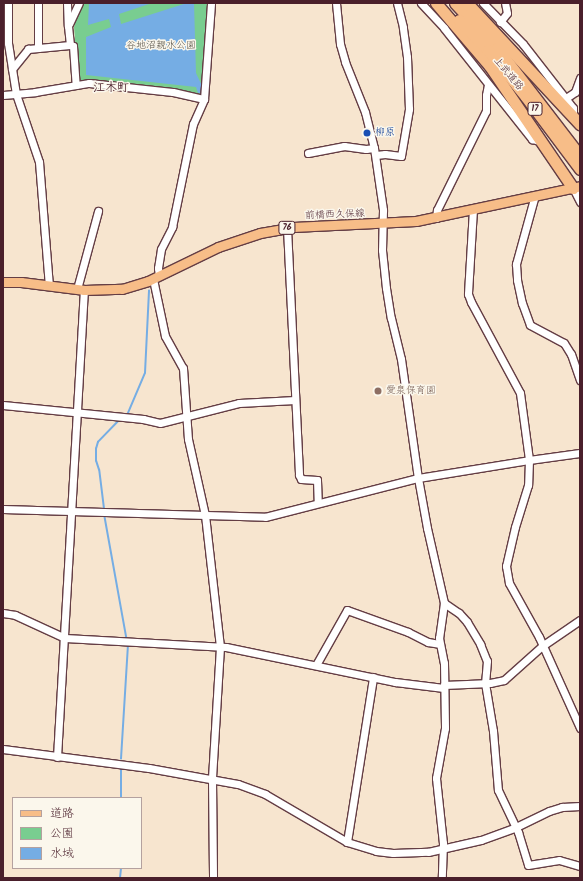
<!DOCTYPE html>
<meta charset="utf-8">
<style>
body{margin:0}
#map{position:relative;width:583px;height:881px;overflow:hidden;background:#f7e5cf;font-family:Kalam,"Klee One",sans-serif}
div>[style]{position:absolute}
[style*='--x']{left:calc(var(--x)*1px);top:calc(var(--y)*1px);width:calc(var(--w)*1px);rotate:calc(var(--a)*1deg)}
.green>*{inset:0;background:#79cd90}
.water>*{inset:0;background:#75ade4}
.stream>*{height:1.5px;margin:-0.75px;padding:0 0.75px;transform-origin:0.75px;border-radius:0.75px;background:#75ade4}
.roads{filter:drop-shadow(1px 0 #643d44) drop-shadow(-1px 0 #643d44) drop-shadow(0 1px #643d44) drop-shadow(0 -1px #643d44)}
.minor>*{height:7px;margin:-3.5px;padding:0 3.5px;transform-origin:3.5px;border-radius:3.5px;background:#fff}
.major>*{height:9px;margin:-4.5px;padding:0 4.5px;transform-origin:4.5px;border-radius:4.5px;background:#f7bd88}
.highway>*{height:11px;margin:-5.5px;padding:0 5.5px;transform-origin:5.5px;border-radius:5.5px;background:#f7bd88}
.dots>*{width:11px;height:11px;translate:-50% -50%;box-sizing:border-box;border:2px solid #fbf7ec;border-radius:50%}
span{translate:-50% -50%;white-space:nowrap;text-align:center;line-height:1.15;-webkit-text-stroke:3px #fbf7ec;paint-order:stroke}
.shield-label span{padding:1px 3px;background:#fbf7ec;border:1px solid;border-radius:3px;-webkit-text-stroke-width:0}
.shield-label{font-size:9px;color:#4a1f2b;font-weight:700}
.park-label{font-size:10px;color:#585349}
.street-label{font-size:10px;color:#4a1f2b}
.transit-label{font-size:10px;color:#164399}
.left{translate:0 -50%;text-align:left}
.education-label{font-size:10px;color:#785e54}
.quarter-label{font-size:12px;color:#4a1f2b;font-weight:700}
.frame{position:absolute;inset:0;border:4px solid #4a1f2b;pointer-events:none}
.legend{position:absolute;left:12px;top:797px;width:130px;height:72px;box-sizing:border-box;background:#fbf7ec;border:1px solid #b4a19f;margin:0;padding:5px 7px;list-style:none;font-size:12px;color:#4a1f2b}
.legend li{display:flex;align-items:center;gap:8px;height:20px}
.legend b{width:20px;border:1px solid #b4a19f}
</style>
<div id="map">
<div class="green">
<i style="clip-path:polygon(80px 3px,209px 3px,203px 95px,147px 87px,78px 81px,74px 27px)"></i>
</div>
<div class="water">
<i style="clip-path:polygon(89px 3px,152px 3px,119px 14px,121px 24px,187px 3px,194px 3px,196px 73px,203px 88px,203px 93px,198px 93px,196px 87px,86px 75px,86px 37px,111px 27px,109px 19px,88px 25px)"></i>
</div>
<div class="stream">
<i style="--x:128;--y:413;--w:43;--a:-67"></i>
<i style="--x:145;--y:373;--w:82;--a:-87.2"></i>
<i style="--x:104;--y:509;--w:39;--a:-97"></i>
<i style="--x:99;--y:470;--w:9;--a:-108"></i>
<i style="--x:96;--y:461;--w:12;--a:-90"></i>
<i style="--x:96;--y:449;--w:7;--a:-74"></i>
<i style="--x:98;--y:442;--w:30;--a:-46"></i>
<i style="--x:105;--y:517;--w:124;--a:79.8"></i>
<i style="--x:121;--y:759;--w:116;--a:-86.5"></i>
<i style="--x:121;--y:798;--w:29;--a:-90"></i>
<i style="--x:120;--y:878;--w:10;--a:-84"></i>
</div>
<div class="roads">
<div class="minor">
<i style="--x:8;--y:3;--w:40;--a:90"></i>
<i style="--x:8;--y:43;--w:52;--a:81.1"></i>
<i style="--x:16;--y:94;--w:72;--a:71.3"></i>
<i style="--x:39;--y:162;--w:123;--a:85.4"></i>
<i style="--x:67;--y:3;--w:23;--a:88"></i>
<i style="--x:68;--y:26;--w:19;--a:84"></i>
<i style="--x:70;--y:45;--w:3;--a:18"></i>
<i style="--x:73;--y:46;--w:39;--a:86"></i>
<i style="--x:336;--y:3;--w:41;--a:84.4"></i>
<i style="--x:340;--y:44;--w:19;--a:74"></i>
<i style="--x:345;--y:62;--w:54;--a:68.2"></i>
<i style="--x:365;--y:112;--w:37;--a:76"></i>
<i style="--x:374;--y:148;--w:63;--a:81.7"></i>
<i style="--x:383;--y:210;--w:40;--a:91.4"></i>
<i style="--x:382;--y:250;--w:38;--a:84"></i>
<i style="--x:386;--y:288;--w:30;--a:81"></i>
<i style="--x:391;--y:318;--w:42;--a:76.3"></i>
<i style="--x:401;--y:359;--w:120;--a:81.9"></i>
<i style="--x:418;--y:478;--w:51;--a:79.8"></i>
<i style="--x:427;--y:528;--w:77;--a:77.2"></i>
<i style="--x:444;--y:603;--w:35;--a:98"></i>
<i style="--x:439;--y:638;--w:25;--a:79"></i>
<i style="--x:444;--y:663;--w:65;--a:89.1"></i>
<i style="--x:445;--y:728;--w:51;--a:100.2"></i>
<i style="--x:436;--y:778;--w:65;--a:83.9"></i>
<i style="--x:443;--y:843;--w:35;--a:92"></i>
<i style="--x:421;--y:3;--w:34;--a:47"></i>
<i style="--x:444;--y:28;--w:142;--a:51.6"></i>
<i style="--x:532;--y:139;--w:7;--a:16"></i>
<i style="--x:483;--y:3;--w:57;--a:45.7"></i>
<i style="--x:523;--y:44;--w:81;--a:52"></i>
<i style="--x:573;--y:108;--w:9;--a:90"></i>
<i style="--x:500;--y:22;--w:11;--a:-52"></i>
<i style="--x:507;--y:13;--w:10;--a:-101"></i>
<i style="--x:69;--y:24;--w:23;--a:-65"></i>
<i style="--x:38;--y:48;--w:45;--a:-90"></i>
<i style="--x:12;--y:69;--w:26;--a:-51"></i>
<i style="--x:28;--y:49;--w:42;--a:-5.4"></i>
<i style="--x:3;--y:95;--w:32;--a:-5"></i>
<i style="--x:35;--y:92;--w:55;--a:-9.5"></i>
<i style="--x:89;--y:83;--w:84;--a:6.1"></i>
<i style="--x:173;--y:92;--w:32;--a:13"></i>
<i style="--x:566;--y:98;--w:11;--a:-34"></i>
<i style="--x:575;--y:92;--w:15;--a:-70"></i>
<i style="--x:308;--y:153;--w:37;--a:-11"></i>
<i style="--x:344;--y:146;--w:22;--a:8"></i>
<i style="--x:366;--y:149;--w:8;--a:-7"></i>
<i style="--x:376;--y:155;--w:9;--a:-6"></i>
<i style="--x:385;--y:154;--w:16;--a:7"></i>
<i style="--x:401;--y:156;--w:48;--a:-80.3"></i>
<i style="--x:409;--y:109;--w:52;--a:-92.2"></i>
<i style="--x:407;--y:57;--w:30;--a:-98"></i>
<i style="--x:403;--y:27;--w:25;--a:-104"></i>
<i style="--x:573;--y:188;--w:16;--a:63"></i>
<i style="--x:535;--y:195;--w:72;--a:105.4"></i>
<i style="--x:516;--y:264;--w:16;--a:86"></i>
<i style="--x:517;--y:280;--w:24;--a:78"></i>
<i style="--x:522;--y:303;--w:23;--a:70"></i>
<i style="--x:530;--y:325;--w:38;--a:28"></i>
<i style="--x:564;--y:343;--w:13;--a:58"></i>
<i style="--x:571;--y:354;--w:28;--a:71"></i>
<i style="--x:473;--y:209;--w:85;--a:93.4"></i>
<i style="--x:468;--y:294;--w:9;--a:69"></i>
<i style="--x:471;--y:302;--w:103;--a:61.7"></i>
<i style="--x:520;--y:393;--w:68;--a:82.3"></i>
<i style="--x:529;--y:460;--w:25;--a:92"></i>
<i style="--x:528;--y:485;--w:44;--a:107.2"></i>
<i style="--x:515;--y:527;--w:40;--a:103"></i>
<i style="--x:506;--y:566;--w:17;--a:80"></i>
<i style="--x:509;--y:583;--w:62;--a:60.9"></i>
<i style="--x:539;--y:637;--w:100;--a:65.7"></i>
<i style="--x:436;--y:218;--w:8;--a:-83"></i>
<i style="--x:437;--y:210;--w:110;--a:-63.7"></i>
<i style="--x:486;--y:111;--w:16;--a:-90"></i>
<i style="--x:486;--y:95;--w:10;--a:-79"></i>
<i style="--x:287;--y:228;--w:247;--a:87.2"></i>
<i style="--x:299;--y:475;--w:4;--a:63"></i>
<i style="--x:301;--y:479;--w:16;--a:4"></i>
<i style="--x:317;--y:480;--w:23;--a:88"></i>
<i style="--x:159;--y:276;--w:8;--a:-97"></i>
<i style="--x:158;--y:268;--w:19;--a:-81"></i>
<i style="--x:161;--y:249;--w:25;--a:-63"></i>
<i style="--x:172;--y:227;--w:105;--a:-78.5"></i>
<i style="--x:193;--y:124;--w:27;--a:-66"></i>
<i style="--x:204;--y:99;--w:96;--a:-85.8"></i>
<i style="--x:153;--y:279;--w:58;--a:78.1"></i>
<i style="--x:165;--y:336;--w:37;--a:61"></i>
<i style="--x:183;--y:368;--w:71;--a:86"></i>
<i style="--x:188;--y:439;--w:78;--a:77.4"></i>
<i style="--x:205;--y:515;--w:133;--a:83.5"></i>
<i style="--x:220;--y:647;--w:132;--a:93.5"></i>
<i style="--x:212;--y:779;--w:99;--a:89.4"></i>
<i style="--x:77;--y:289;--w:81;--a:-74.9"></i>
<i style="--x:3;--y:405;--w:141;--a:5.7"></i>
<i style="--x:143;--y:419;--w:17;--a:13"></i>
<i style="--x:160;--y:423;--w:81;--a:-14.2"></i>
<i style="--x:239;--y:403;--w:56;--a:-3.1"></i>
<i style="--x:3;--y:509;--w:262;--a:1.7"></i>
<i style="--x:265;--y:517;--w:158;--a:-14.3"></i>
<i style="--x:418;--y:478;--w:112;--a:-9.2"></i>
<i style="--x:529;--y:460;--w:51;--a:-7.8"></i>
<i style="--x:444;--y:603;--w:18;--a:34"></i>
<i style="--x:459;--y:613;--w:12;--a:48"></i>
<i style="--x:467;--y:622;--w:26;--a:59"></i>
<i style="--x:480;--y:644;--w:18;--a:68"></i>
<i style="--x:487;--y:661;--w:22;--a:95"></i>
<i style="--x:485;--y:683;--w:49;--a:80.5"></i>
<i style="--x:493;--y:731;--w:59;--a:85.2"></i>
<i style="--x:498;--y:790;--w:47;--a:64.5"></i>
<i style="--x:518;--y:832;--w:34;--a:73"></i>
<i style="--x:528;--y:865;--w:31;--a:-9"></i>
<i style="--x:559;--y:860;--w:22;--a:16"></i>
<i style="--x:3;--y:613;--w:12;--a:9"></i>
<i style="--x:15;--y:615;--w:55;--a:24.7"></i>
<i style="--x:65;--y:638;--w:161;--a:3.2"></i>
<i style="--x:226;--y:647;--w:173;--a:11.7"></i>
<i style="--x:395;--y:682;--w:49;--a:7"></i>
<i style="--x:316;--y:665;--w:63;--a:-60.6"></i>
<i style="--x:347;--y:610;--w:65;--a:19.8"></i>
<i style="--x:408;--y:632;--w:22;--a:27"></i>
<i style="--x:428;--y:642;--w:11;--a:10"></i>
<i style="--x:444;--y:685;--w:46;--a:-2.5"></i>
<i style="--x:490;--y:683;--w:14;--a:-12"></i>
<i style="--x:504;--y:680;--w:51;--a:-41.8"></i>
<i style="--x:542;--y:646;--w:46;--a:-34.4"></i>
<i style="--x:3;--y:749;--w:147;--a:7.4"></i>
<i style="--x:149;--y:768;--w:90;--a:10.2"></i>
<i style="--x:238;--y:784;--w:29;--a:20"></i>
<i style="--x:265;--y:794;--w:95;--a:30.3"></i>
<i style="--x:347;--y:842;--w:30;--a:17"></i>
<i style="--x:376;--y:851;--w:17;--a:7"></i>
<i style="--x:393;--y:853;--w:35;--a:-2"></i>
<i style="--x:428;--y:852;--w:54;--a:-12.8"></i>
<i style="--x:481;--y:840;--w:37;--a:-20"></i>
<i style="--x:516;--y:827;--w:37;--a:-26"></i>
<i style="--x:549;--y:811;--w:14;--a:-17"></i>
<i style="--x:562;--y:807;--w:18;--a:-3"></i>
<i style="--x:57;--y:757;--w:468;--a:-86.7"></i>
<i style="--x:347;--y:842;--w:167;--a:-81"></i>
</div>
<div class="major">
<i style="--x:3;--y:282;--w:18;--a:0"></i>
<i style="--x:21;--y:282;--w:64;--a:7.2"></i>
<i style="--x:84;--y:290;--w:38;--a:-2"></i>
<i style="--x:122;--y:289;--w:27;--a:-17"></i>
<i style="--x:148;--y:281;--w:78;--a:-25.9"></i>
<i style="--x:218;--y:247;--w:44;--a:-18.4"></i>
<i style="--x:260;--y:233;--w:34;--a:-10"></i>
<i style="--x:293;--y:227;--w:123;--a:-2.8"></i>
<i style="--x:416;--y:221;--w:168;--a:-12"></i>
</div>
<div class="highway">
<i style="--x:436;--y:3;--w:82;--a:49.5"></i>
<i style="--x:489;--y:65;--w:149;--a:55.7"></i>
<i style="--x:455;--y:3;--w:62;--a:47"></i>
<i style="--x:497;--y:48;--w:136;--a:52.5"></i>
<i style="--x:467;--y:3;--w:166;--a:47"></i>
<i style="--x:459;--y:20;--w:42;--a:46"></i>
<i style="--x:488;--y:50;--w:60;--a:51"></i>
<i style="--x:526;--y:97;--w:90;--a:53.1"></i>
</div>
</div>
<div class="dots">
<i style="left:367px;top:133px;background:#1a4fb4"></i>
<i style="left:378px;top:391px;background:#8d6e63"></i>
</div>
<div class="shield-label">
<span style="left:535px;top:109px">17</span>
<span style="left:287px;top:228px">76</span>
</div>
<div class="park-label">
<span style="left:161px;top:46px">谷地沼親水公園</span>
</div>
<div class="street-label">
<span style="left:508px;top:74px;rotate:50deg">上武道路</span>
<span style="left:335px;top:215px;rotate:-2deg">前橋西久保線</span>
</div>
<div class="transit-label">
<span class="left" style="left:375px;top:133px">柳原</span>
</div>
<div class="education-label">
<span class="left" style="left:386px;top:391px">愛泉保育園</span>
</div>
<div class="quarter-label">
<span style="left:111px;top:88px">江木町</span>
</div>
<div class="frame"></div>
<ul class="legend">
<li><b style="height:5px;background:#f7bd88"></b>道路</li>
<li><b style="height:11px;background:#79cd90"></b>公園</li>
<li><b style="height:11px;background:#75ade4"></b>水域</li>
</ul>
</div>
